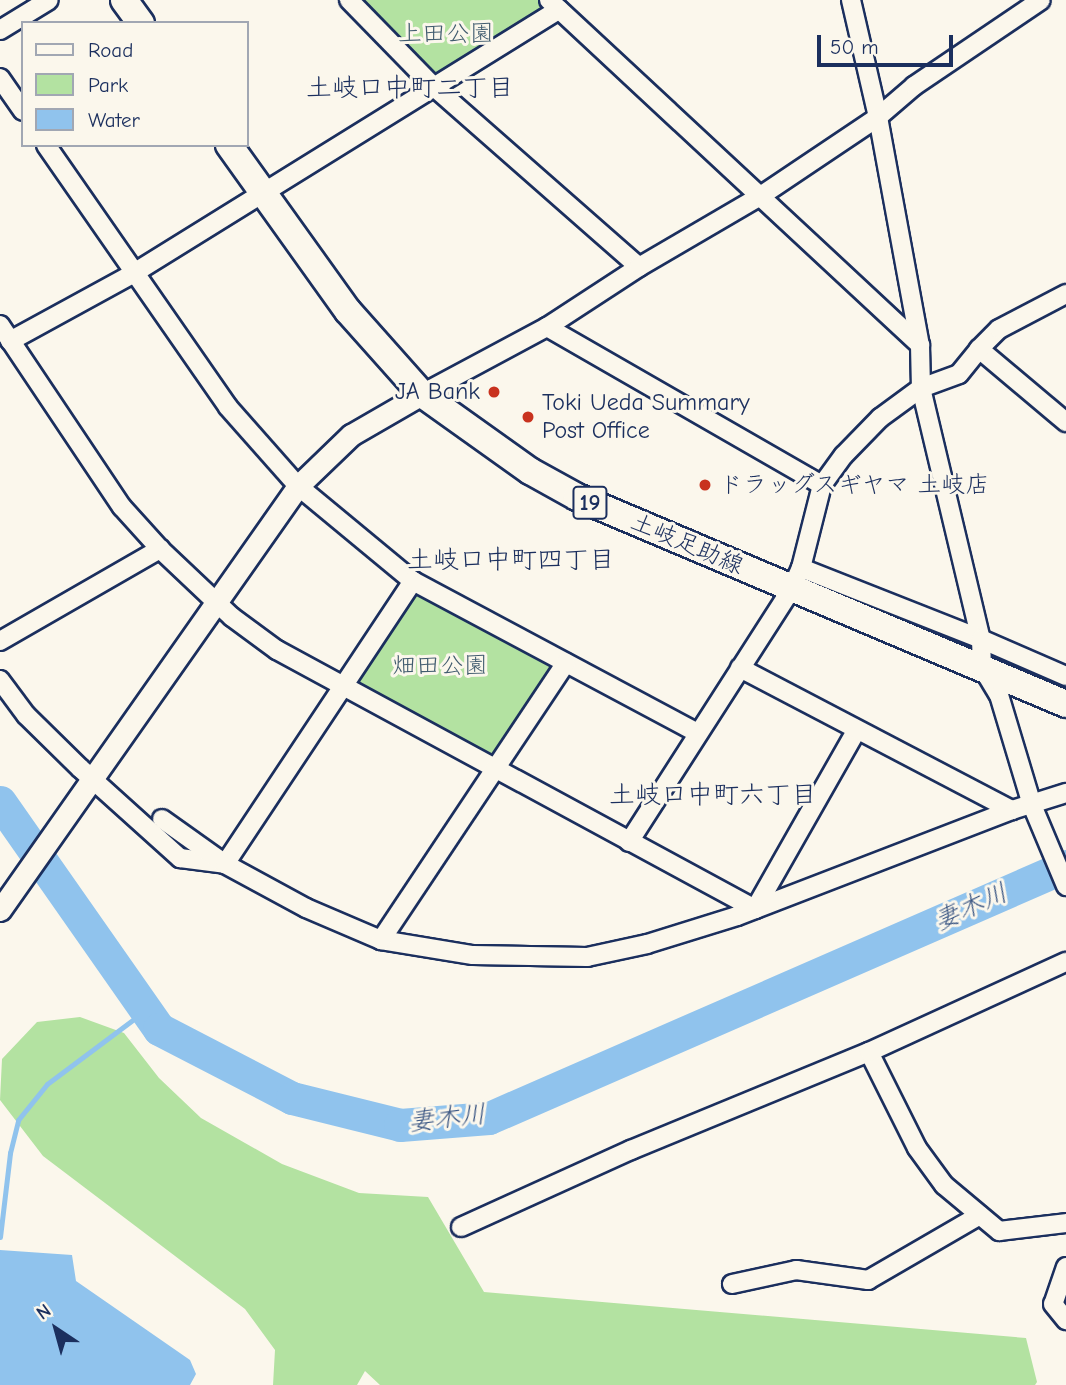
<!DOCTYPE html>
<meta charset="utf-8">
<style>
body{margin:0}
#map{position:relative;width:1066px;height:1385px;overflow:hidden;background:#fbf7ec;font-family:"Comic Neue","Klee One",sans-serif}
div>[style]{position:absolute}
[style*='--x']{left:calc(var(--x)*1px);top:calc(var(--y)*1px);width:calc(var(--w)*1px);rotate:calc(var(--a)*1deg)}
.green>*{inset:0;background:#b3e2a1}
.water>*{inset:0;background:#90c3ed}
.stream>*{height:5px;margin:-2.5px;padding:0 2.5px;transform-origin:2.5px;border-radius:2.5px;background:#90c3ed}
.river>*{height:33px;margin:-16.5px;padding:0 16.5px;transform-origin:16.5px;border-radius:16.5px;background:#90c3ed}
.roads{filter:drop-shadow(2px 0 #1b2f5e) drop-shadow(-2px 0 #1b2f5e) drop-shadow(0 2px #1b2f5e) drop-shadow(0 -2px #1b2f5e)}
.minor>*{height:18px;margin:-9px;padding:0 9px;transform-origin:9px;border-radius:9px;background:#fbf7ec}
.tertiary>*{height:21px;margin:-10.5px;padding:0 10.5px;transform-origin:10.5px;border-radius:10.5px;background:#fbf7ec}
.primary>*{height:26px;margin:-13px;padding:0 13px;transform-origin:13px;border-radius:13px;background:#fbf7ec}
.dots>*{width:19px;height:19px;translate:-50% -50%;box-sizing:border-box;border:4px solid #fbf7ec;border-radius:50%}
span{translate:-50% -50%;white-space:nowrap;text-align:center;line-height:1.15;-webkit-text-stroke:6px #fbf7ec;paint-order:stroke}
.shield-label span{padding:2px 5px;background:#fbf7ec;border:2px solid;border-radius:5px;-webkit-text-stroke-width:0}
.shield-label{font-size:23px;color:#1b2f5e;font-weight:700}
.park-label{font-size:24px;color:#415c6f}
.poi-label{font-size:24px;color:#1b2f5e}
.right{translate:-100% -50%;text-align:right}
.left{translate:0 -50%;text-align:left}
.street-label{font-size:24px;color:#1b2f5e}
.neighbourhood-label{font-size:26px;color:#1b2f5e}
.water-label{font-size:26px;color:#385482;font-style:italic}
.legend{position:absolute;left:21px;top:21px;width:228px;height:126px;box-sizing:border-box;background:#fbf7ec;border:2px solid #a1a7b3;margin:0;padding:9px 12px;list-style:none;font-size:21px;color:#1b2f5e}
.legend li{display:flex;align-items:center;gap:14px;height:35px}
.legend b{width:35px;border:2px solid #a1a7b3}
.north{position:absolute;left:21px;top:1294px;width:70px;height:70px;-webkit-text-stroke:5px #fbf7ec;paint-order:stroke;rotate:324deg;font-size:19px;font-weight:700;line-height:28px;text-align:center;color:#1b2f5e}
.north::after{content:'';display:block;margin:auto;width:24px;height:32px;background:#1b2f5e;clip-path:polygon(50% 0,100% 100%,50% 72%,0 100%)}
.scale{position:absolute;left:817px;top:35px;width:136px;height:32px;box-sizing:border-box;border:4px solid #1b2f5e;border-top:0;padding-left:9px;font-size:21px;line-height:24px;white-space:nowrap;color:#1b2f5e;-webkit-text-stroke:5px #fbf7ec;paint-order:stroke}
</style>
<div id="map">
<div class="green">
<i style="clip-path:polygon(360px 0,542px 0,549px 7px,443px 75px,437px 74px)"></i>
<i style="clip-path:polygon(412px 594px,422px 594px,549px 665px,551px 673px,497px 753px,490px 754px,357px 682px,357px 675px)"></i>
<i style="clip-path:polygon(80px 1017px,124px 1033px,159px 1078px,201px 1118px,282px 1164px,359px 1193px,428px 1197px,484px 1292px,1026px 1338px,1037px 1382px,1035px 1385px,380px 1385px,365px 1371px,357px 1385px,273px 1385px,275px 1350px,245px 1309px,43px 1156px,0 1100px,2px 1059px,37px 1022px)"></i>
</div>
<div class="water">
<i style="clip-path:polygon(0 1250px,72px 1255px,76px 1281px,190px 1360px,196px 1374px,190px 1385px,0 1385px)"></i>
</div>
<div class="stream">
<i style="--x:0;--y:1237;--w:85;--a:-83.2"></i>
<i style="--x:10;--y:1153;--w:34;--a:-76"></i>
<i style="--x:18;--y:1120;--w:46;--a:-51.1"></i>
<i style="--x:47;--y:1084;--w:124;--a:-36.8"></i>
</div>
<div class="river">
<i style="--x:0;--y:802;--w:277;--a:55"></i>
<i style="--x:159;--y:1029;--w:150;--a:27.4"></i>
<i style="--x:292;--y:1098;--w:111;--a:14"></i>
<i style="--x:400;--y:1125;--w:89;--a:-4.5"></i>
<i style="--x:489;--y:1118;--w:630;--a:-23.59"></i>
</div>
<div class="roads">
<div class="minor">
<i style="--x:349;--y:0;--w:120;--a:45.7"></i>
<i style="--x:433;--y:86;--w:274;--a:41.3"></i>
<i style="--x:549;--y:0;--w:507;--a:42.92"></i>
<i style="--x:851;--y:0;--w:120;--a:77"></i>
<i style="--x:878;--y:117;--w:232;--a:79.6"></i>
<i style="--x:920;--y:345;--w:43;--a:88.7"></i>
<i style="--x:921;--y:388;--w:258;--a:76.6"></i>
<i style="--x:981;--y:639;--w:28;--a:88"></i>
<i style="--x:982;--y:667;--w:33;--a:59"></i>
<i style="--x:999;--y:695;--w:115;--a:73.3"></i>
<i style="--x:1032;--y:805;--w:88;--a:67.2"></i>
<i style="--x:0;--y:30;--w:57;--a:-31.5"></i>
<i style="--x:0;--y:78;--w:40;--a:55.1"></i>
<i style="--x:46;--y:145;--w:319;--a:55.2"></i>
<i style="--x:228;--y:407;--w:106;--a:48.5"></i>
<i style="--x:298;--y:486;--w:149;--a:39.6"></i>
<i style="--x:413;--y:581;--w:323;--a:28.1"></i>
<i style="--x:0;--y:325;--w:219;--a:56.2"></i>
<i style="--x:122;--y:507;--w:57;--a:47.9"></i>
<i style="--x:160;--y:549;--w:99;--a:43.4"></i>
<i style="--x:232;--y:617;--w:56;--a:36.3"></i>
<i style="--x:277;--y:650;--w:544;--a:28.45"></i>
<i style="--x:755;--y:909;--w:205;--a:-60.4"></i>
<i style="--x:547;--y:327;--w:317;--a:29.9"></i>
<i style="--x:10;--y:341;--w:141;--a:-28.7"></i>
<i style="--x:134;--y:273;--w:500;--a:-31.8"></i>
<i style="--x:979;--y:349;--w:114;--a:40"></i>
<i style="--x:422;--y:394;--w:142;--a:-28.2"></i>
<i style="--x:547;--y:327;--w:110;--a:-33.1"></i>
<i style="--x:639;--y:267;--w:143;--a:-30.3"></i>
<i style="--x:762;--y:195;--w:140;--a:-33.9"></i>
<i style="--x:878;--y:117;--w:48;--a:-40.7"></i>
<i style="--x:914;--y:86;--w:153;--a:-34.1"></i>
<i style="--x:801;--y:568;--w:193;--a:21.5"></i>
<i style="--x:981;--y:639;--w:93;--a:23.5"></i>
<i style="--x:0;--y:641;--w:185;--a:-29.9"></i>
<i style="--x:740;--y:668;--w:307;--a:27.6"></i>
<i style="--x:0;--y:680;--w:44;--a:53.4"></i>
<i style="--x:26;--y:715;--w:76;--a:44.5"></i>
<i style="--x:80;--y:768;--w:135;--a:42"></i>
<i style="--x:180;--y:858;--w:45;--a:7.6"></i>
<i style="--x:225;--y:864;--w:92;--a:28.5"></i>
<i style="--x:306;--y:908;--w:82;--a:23.1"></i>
<i style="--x:381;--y:940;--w:93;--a:9.3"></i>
<i style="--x:473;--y:955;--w:114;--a:1"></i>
<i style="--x:587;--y:957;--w:61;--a:-12.2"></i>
<i style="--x:647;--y:944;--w:94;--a:-17.3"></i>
<i style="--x:737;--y:916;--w:295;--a:-21.1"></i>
<i style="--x:1012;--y:810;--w:57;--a:-17.5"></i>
<i style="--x:162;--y:819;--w:77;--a:35.5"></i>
<i style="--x:225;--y:864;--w:340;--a:-56.4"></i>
<i style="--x:629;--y:842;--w:302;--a:-57.3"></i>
<i style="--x:792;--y:588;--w:22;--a:-66"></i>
<i style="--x:801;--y:568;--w:86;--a:-75.8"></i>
<i style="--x:822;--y:485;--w:37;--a:-54"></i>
<i style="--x:844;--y:455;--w:52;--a:-45.8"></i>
<i style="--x:880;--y:418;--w:51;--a:-36.2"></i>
<i style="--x:921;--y:388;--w:40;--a:-20.2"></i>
<i style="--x:959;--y:374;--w:32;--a:-51"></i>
<i style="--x:979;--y:349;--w:28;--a:-45"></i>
<i style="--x:999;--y:329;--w:76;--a:-27.6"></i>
<i style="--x:381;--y:940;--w:333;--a:-56.3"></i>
<i style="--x:869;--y:1052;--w:107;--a:63.4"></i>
<i style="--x:917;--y:1148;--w:46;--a:53.9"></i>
<i style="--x:944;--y:1185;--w:72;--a:39.9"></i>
<i style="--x:999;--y:1231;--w:67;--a:-6.8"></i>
<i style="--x:461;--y:1227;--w:187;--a:-24.4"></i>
<i style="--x:631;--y:1150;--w:257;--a:-22.4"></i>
<i style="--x:869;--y:1052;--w:217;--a:-24.6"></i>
<i style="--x:1066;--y:1267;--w:39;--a:109"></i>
<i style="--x:1053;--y:1304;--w:21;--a:51"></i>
<i style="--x:732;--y:1284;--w:66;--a:-12.3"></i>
<i style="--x:796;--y:1270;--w:73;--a:7.9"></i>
<i style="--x:868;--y:1280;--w:129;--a:-30.1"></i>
</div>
<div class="tertiary">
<i style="--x:0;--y:910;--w:518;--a:-54.9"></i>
<i style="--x:298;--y:486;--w:74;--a:-43.9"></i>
<i style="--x:351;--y:435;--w:82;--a:-30"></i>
</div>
<div class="primary">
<i style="--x:124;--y:0;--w:29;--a:54"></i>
<i style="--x:229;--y:145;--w:204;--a:54.4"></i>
<i style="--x:348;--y:311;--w:111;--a:48.3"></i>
<i style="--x:422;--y:394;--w:133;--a:35.5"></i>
<i style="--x:530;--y:471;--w:54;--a:29"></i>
<i style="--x:577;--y:497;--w:531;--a:22.94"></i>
</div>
</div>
<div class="dots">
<i style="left:494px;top:392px;background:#c8321e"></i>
<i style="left:528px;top:417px;background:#c8321e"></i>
<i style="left:705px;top:485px;background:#c8321e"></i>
</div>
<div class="shield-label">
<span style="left:590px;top:503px">19</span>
</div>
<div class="park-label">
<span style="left:446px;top:34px">上田公園</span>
<span style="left:440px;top:666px">畑田公園</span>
</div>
<div class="poi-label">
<span class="right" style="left:480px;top:392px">JA Bank</span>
<span class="left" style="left:542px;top:417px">Toki Ueda Summary<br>Post Office</span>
<span class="left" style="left:719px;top:485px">ドラッグスギヤマ 土岐店</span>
</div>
<div class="street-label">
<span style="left:687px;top:544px;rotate:23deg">土岐足助線</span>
</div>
<div class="neighbourhood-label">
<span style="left:410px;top:89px">土岐口中町二丁目</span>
<span style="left:511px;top:561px">土岐口中町四丁目</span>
<span style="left:713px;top:796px">土岐口中町六丁目</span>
</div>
<div class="water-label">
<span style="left:971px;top:908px;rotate:-24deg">妻木川</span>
<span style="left:447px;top:1119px;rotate:-6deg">妻木川</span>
</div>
<ul class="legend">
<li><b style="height:9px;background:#fbf7ec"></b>Road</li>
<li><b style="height:19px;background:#b3e2a1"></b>Park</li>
<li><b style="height:19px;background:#90c3ed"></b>Water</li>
</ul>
<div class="north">N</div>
<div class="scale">50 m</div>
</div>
